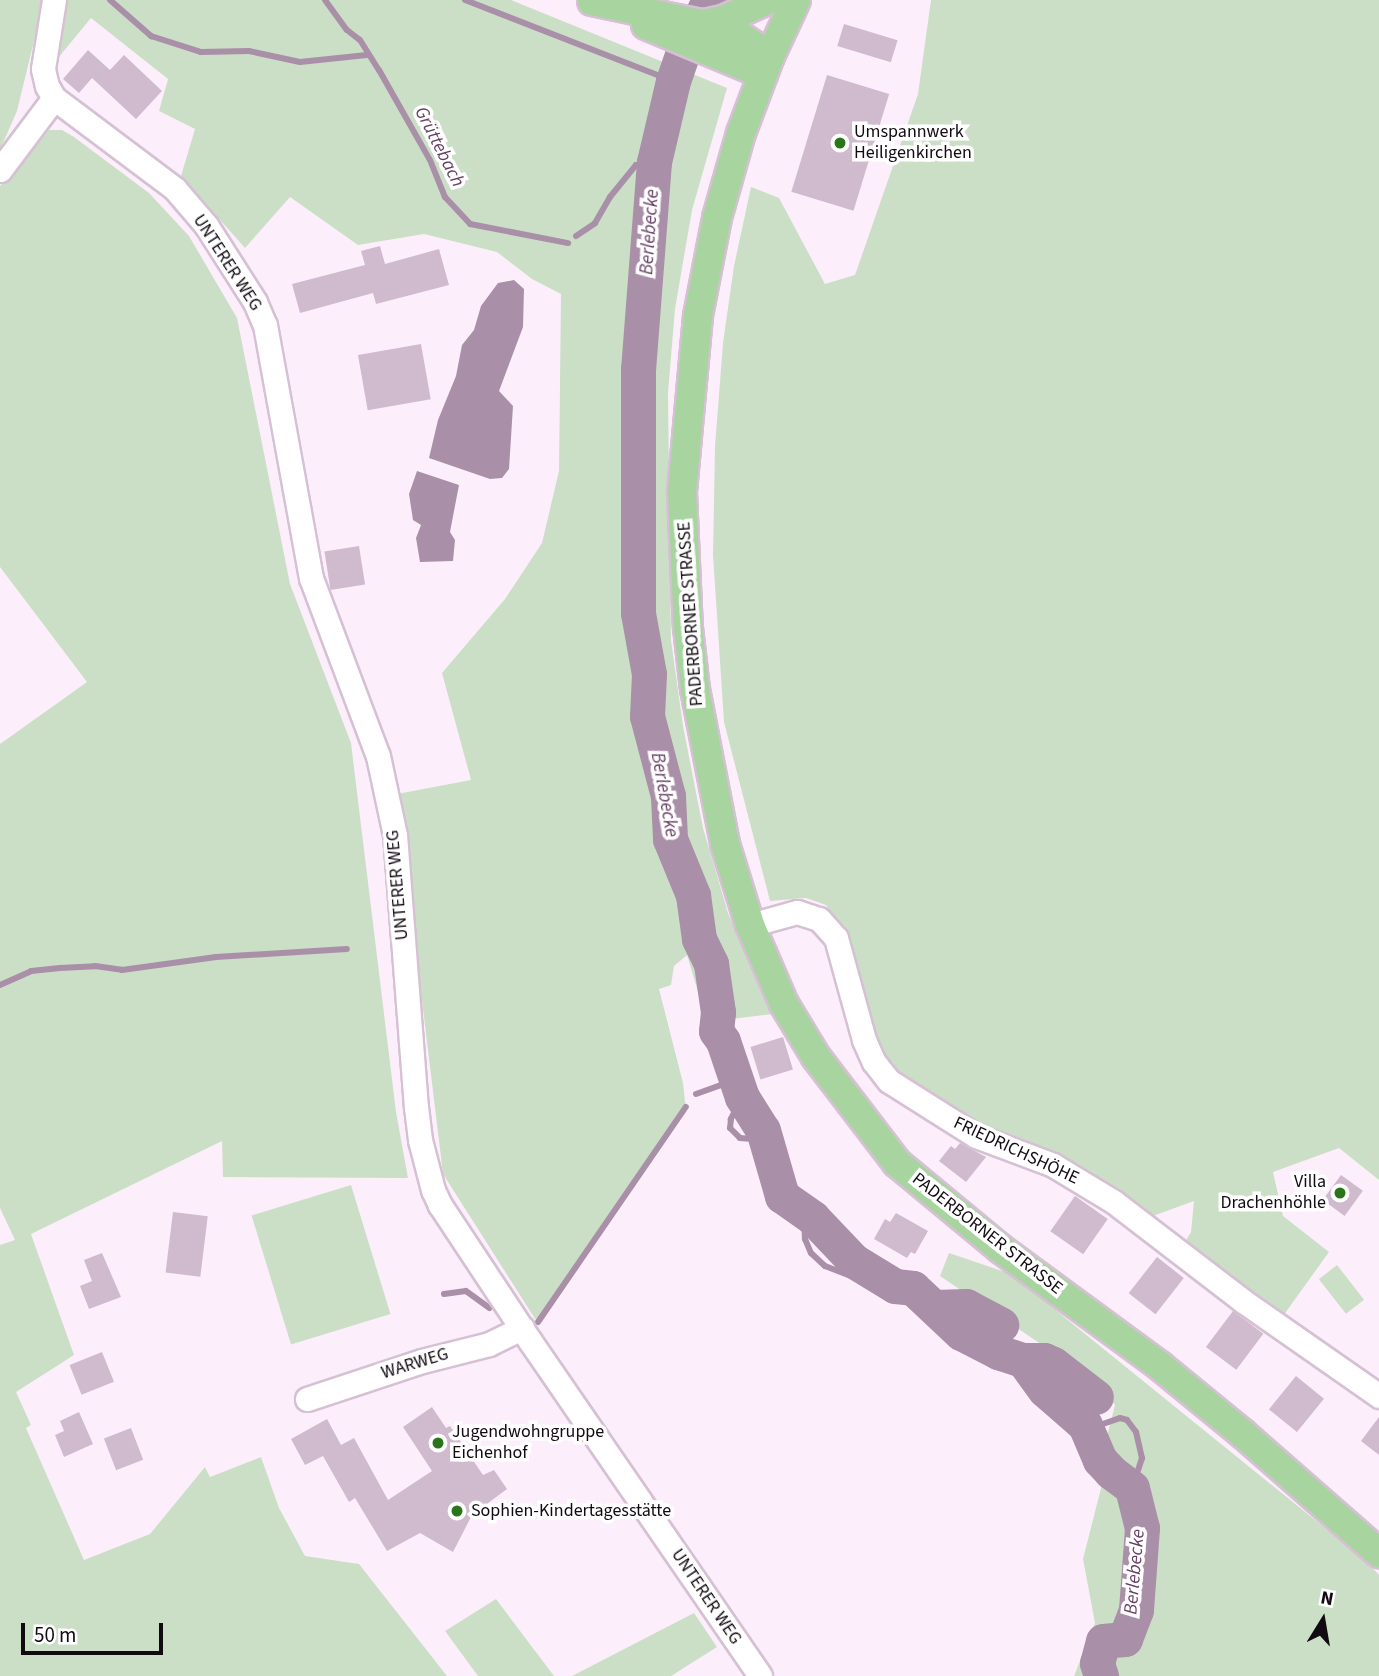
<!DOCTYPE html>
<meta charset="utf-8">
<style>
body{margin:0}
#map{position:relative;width:1379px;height:1676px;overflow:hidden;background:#fceffb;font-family:"Source Sans 3",sans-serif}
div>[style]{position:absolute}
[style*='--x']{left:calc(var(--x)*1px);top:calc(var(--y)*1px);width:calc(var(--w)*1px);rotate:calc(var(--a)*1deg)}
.green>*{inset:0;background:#cbdfc7;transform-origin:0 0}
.water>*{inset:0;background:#a98fa7}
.stream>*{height:6px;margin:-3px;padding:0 3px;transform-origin:3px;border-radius:3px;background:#a98fa7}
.river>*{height:35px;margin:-17.5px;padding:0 17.5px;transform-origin:17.5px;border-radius:17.5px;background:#a98fa7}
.building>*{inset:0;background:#d0bace;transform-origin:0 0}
.roads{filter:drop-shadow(2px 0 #d6c0d4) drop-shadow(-2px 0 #d6c0d4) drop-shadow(0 2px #d6c0d4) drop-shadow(0 -2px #d6c0d4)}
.minor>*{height:23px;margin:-11.5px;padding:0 11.5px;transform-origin:11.5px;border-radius:11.5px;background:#fff}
.major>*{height:28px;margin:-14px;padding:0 14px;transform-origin:14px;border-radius:14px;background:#a7d49f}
.dots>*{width:19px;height:19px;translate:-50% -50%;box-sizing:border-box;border:4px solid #fff;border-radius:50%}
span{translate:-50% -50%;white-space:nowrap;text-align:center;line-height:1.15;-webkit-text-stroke:7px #fff;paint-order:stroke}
.poi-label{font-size:18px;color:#110a10}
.left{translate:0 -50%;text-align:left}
.right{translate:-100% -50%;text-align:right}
.street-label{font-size:18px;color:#110a10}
.water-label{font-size:19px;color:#653f63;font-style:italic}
.north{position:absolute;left:1288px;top:1585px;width:70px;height:70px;-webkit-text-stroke:5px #fff;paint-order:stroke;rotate:11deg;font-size:19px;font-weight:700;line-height:28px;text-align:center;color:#110a10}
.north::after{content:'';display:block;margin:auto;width:24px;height:32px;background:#110a10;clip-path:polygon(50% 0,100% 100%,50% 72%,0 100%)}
.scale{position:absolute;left:21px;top:1623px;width:142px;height:32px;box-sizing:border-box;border:4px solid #110a10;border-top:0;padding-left:9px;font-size:21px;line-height:24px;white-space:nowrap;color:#110a10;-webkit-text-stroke:5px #fff;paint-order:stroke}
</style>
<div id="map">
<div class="green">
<i style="clip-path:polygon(0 0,44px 0,17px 111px,0 150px)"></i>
<i style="clip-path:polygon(66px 0,511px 0,727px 88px,692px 210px,675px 309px,668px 393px,671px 640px,683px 726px,703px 828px,728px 913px,773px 1014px,707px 1022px,687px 955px,674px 966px,671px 985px,659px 989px,683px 1083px,686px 1111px,539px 1325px,443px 1174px,397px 794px,471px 780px,442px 673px,505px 599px,542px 543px,559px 471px,561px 294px,532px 279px,497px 252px,424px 234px,358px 245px,290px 197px,245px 248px,181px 176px,195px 129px,159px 111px,168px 79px,91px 18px,58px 58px)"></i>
<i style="clip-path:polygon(931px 0,1379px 0,1379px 1180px,1339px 1148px,1273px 1172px,1283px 1216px,1329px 1252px,1283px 1316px,1183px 1245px,1191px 1232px,1194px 1201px,1150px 1217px,960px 1123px,860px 1053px,839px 924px,826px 905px,806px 898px,770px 901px,724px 722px,713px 555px,715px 446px,723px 343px,734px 266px,751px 187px,779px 198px,825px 284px,855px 275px,918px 94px)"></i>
<i style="clip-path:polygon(49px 130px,62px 130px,74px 137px,149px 193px,189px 236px,237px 318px,290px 584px,351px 743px,396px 1112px,408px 1178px,223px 1177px,222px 1141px,31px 1234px,74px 1355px,16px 1392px,31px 1425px,26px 1428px,84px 1560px,150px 1534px,205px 1467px,210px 1477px,261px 1457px,279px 1508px,305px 1556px,359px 1564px,447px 1676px,0 1676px,0 1245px,15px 1240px,0 1208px,0 744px,87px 682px,0 567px,0 186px)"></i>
<i style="left:351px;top:1185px;width:135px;height:104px;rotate:73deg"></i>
<i style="clip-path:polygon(949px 1253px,1011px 1274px,1367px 1562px,1379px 1575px,1379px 1676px,1074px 1676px,1095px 1623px,1083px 1559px,1110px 1453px,1107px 1436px,1115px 1405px,1097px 1382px,940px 1276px)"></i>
<i style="left:1337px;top:1265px;width:44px;height:23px;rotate:52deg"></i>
<i style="clip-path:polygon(496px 1599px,554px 1676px,478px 1676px,445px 1631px)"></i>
<i style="clip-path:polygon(694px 1613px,717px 1647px,671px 1676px,572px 1676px)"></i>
</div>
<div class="water">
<i style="clip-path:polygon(514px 280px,524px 289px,523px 327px,499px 391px,513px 406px,509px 469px,502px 478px,490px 479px,429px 458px,438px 420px,456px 376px,462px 345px,474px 330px,481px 306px,498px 283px)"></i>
<i style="clip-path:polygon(417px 471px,459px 485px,450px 532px,455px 540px,453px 561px,420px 562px,416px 538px,421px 525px,413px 520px,409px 494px)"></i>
</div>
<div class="stream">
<i style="--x:110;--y:0;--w:55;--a:41.3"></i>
<i style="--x:151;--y:36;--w:52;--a:17.7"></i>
<i style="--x:201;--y:52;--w:48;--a:-1.2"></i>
<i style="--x:249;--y:51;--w:52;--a:12.2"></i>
<i style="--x:300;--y:62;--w:67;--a:-6"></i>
<i style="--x:325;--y:0;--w:37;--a:54"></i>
<i style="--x:347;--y:30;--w:16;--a:38"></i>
<i style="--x:360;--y:40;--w:36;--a:58"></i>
<i style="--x:379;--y:70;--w:103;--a:60.5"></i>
<i style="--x:430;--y:160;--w:40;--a:68"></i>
<i style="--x:445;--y:197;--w:37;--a:47"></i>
<i style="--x:470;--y:224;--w:100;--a:11"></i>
<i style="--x:465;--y:0;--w:223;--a:21.3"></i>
<i style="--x:576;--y:236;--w:23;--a:-34"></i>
<i style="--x:595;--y:223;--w:30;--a:-60"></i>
<i style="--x:610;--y:197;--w:41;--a:-50.9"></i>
<i style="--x:636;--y:165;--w:18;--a:-9"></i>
<i style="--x:0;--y:985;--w:34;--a:-24"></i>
<i style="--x:31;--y:971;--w:29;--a:-6"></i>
<i style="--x:60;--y:968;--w:35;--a:-3"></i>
<i style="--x:95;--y:966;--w:27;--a:8"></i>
<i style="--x:122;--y:970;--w:95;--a:-7.9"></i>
<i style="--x:216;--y:957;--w:131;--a:-3.5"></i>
<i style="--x:696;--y:1094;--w:41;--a:-19.7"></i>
<i style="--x:742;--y:1097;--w:25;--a:117"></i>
<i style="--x:731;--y:1119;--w:9;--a:96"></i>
<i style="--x:730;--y:1128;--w:14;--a:45"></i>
<i style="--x:740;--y:1138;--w:25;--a:5"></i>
<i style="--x:804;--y:1213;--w:26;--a:88"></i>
<i style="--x:805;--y:1239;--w:15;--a:67"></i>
<i style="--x:811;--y:1253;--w:19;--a:43"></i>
<i style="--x:825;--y:1266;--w:50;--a:21"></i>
<i style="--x:872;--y:1284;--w:23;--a:5"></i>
<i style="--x:444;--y:1294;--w:22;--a:-8"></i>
<i style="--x:466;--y:1291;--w:29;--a:36"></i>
<i style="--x:538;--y:1322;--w:261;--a:-55.5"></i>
<i style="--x:1085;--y:1425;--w:12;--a:5"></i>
<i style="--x:1097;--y:1426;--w:24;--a:-19"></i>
<i style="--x:1120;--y:1418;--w:7;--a:16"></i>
<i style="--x:1127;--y:1420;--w:15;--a:53"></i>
<i style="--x:1136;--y:1432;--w:27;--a:77"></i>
<i style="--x:1142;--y:1458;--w:32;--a:108"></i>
</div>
<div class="river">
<i style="--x:709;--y:0;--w:58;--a:116.6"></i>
<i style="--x:683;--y:52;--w:31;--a:109"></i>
<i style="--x:673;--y:81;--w:83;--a:103.2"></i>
<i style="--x:654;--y:162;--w:208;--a:94.4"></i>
<i style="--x:638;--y:369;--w:244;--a:90"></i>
<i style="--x:638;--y:613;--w:62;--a:79.8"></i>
<i style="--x:649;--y:674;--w:42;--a:92.7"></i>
<i style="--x:647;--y:716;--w:83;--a:75.3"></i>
<i style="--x:668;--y:796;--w:43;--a:87.3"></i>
<i style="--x:670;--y:839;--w:61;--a:67.7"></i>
<i style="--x:693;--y:895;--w:44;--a:82.2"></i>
<i style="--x:699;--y:939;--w:28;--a:64"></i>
<i style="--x:711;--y:964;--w:49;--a:81.7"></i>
<i style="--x:718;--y:1012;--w:19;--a:96"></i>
<i style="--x:716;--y:1031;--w:12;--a:55"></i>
<i style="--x:723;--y:1041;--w:59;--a:71.3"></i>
<i style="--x:742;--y:1097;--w:39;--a:58"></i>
<i style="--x:763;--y:1130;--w:69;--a:73.9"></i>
<i style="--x:782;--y:1196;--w:38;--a:35"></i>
<i style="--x:813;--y:1218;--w:59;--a:46.4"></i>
<i style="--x:854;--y:1261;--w:48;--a:31.4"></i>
<i style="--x:895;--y:1286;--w:18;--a:6"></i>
<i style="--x:913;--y:1288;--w:66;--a:43.2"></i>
<i style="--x:961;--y:1333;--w:42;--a:27.2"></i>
<i style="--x:998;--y:1352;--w:26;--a:18"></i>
<i style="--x:1023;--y:1360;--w:37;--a:54"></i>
<i style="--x:1045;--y:1390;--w:53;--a:41.2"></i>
<i style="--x:1085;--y:1425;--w:38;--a:67"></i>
<i style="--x:1100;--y:1460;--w:16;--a:47"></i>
<i style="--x:1111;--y:1472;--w:26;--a:37"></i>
<i style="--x:1132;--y:1488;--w:41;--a:76"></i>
<i style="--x:1142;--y:1528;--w:82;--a:94.2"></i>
<i style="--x:1136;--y:1610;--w:31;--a:111"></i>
<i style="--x:1125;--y:1639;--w:22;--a:175"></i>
<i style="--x:1103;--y:1641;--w:23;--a:105"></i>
<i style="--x:1097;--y:1663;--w:14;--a:73"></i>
<i style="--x:934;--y:1307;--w:32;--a:-2"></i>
<i style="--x:966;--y:1306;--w:40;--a:28"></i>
<i style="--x:1023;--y:1360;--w:21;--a:0"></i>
<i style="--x:1044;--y:1360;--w:10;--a:24"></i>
<i style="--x:1053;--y:1364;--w:54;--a:37.5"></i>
</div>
<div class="building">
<i style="left:844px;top:24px;width:56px;height:23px;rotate:17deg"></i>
<i style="clip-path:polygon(88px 50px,110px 70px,124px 55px,162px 91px,136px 119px,92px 78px,79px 93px,63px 79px)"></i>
<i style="left:827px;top:75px;width:65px;height:122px;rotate:17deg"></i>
<i style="clip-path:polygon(380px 246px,385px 264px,439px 249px,449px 285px,376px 304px,373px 293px,300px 313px,292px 284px,365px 265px,361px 251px)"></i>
<i style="left:421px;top:344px;width:56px;height:64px;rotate:80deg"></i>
<i style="left:359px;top:546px;width:39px;height:35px;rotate:81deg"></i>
<i style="left:783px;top:1037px;width:34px;height:34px;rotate:73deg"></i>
<i style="clip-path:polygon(960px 1143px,986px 1157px,966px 1182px,939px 1161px,951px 1146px,955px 1149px)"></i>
<i style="left:1341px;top:1175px;width:27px;height:31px;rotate:36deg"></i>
<i style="left:1075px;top:1196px;width:40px;height:43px;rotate:35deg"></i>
<i style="left:173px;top:1212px;width:35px;height:61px;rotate:7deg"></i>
<i style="clip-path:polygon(896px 1213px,928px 1231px,915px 1254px,911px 1252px,907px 1258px,874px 1239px,885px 1219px,890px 1222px)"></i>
<i style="clip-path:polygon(102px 1253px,121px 1297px,89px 1309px,80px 1286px,92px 1281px,84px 1260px)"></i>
<i style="left:1157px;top:1257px;width:34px;height:46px;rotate:38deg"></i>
<i style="left:1233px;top:1311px;width:38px;height:45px;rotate:37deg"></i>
<i style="left:102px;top:1352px;width:32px;height:35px;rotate:68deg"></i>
<i style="left:1296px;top:1376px;width:36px;height:43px;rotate:39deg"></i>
<i style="clip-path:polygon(432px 1407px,446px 1428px,450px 1426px,483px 1475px,494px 1470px,507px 1489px,472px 1515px,453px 1552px,420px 1533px,387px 1551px,355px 1498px,349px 1502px,323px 1456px,305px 1465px,291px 1439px,327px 1419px,341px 1445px,354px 1438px,388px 1500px,432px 1471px,403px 1427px)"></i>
<i style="clip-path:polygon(79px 1412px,93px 1444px,64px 1457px,55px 1435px,64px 1431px,60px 1421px)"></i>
<i style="clip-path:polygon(1379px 1417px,1379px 1455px,1361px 1441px)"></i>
<i style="left:131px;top:1428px;width:34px;height:29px;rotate:69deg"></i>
</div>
<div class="roads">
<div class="minor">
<i style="--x:54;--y:0;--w:70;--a:99.1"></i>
<i style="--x:43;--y:69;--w:17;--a:77"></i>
<i style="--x:47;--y:86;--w:14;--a:60"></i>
<i style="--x:54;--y:98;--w:151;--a:36.9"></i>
<i style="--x:175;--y:189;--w:48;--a:49.3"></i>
<i style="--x:206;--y:225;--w:91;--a:57.5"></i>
<i style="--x:255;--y:302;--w:25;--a:67"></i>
<i style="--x:265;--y:325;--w:257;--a:79.7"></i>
<i style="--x:311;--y:578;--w:190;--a:69.4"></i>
<i style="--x:378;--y:756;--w:81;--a:77.9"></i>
<i style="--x:395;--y:835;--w:273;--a:85.6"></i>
<i style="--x:416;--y:1107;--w:33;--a:83"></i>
<i style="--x:420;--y:1140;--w:52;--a:75.4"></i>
<i style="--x:433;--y:1190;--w:17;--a:65"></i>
<i style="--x:440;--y:1205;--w:163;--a:56.5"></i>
<i style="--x:530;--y:1341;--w:406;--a:55.5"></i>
<i style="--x:0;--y:170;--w:90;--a:-53.1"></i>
<i style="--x:750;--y:925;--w:49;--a:-15.5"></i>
<i style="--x:797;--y:912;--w:23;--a:18"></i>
<i style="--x:819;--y:919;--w:25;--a:48"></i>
<i style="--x:836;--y:938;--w:106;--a:74.6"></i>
<i style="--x:864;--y:1040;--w:24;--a:66"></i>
<i style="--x:874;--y:1062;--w:24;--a:52"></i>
<i style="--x:889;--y:1081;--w:103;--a:32.3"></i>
<i style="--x:976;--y:1136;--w:82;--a:20.6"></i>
<i style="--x:1053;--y:1165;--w:71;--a:31.2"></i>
<i style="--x:1114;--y:1202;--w:163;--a:37.5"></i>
<i style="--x:1243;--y:1301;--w:166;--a:34.9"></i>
<i style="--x:307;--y:1399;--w:121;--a:-18.3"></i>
<i style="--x:422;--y:1361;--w:69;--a:-14.2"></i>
<i style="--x:489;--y:1344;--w:37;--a:-26"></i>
</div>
<div class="major">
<i style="--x:796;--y:0;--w:62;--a:114.9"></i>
<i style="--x:770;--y:56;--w:82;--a:110.6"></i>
<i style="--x:741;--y:133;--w:88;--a:105.8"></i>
<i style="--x:717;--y:218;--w:100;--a:101"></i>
<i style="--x:698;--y:316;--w:178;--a:95.2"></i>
<i style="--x:682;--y:493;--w:135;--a:87.5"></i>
<i style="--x:688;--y:628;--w:61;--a:83.5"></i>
<i style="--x:695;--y:689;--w:158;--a:79"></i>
<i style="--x:725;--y:844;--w:85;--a:72.8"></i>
<i style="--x:750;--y:925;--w:86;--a:66.7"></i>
<i style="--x:784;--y:1004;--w:62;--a:58.9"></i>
<i style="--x:816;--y:1057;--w:133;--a:52.6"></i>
<i style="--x:897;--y:1163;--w:135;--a:39.6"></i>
<i style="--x:1001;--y:1249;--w:197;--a:36.3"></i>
<i style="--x:1160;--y:1366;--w:107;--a:39.3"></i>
<i style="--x:1243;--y:1434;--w:181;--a:41.2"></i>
<i style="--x:592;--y:1;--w:131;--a:11.9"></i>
<i style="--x:720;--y:28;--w:22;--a:22"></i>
<i style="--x:740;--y:36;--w:36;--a:34"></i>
<i style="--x:704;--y:24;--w:19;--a:-12"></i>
<i style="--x:723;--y:20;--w:48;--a:-24.4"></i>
<i style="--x:646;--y:25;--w:127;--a:22.7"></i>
</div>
</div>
<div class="dots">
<i style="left:840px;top:143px;background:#2a7419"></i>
<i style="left:1340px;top:1193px;background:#2a7419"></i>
<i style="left:438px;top:1443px;background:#2a7419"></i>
<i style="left:457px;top:1511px;background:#2a7419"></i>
</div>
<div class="poi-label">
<span class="left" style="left:854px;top:143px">Umspannwerk<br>Heiligenkirchen</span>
<span class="right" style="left:1326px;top:1193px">Villa<br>Drachenhöhle</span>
<span class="left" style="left:452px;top:1443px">Jugendwohngruppe<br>Eichenhof</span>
<span class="left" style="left:471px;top:1511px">Sophien-Kindertagesstätte</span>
</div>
<div class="street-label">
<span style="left:227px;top:263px;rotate:57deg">UNTERER WEG</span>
<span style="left:691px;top:614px;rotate:-94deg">PADERBORNER STRASSE</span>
<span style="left:398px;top:885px;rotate:-95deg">UNTERER WEG</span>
<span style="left:1016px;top:1151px;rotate:25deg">FRIEDRICHSHÖHE</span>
<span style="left:987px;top:1234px;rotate:38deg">PADERBORNER STRASSE</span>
<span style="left:415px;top:1364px;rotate:-17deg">WARWEG</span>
<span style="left:706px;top:1597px;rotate:56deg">UNTERER WEG</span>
</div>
<div class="water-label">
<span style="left:439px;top:147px;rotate:63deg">Grüttebach</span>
<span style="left:650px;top:232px;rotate:-86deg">Berlebecke</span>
<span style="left:664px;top:795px;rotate:80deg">Berlebecke</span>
<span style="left:1135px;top:1572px;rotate:-85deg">Berlebecke</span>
</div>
<div class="north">N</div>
<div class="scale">50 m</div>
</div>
